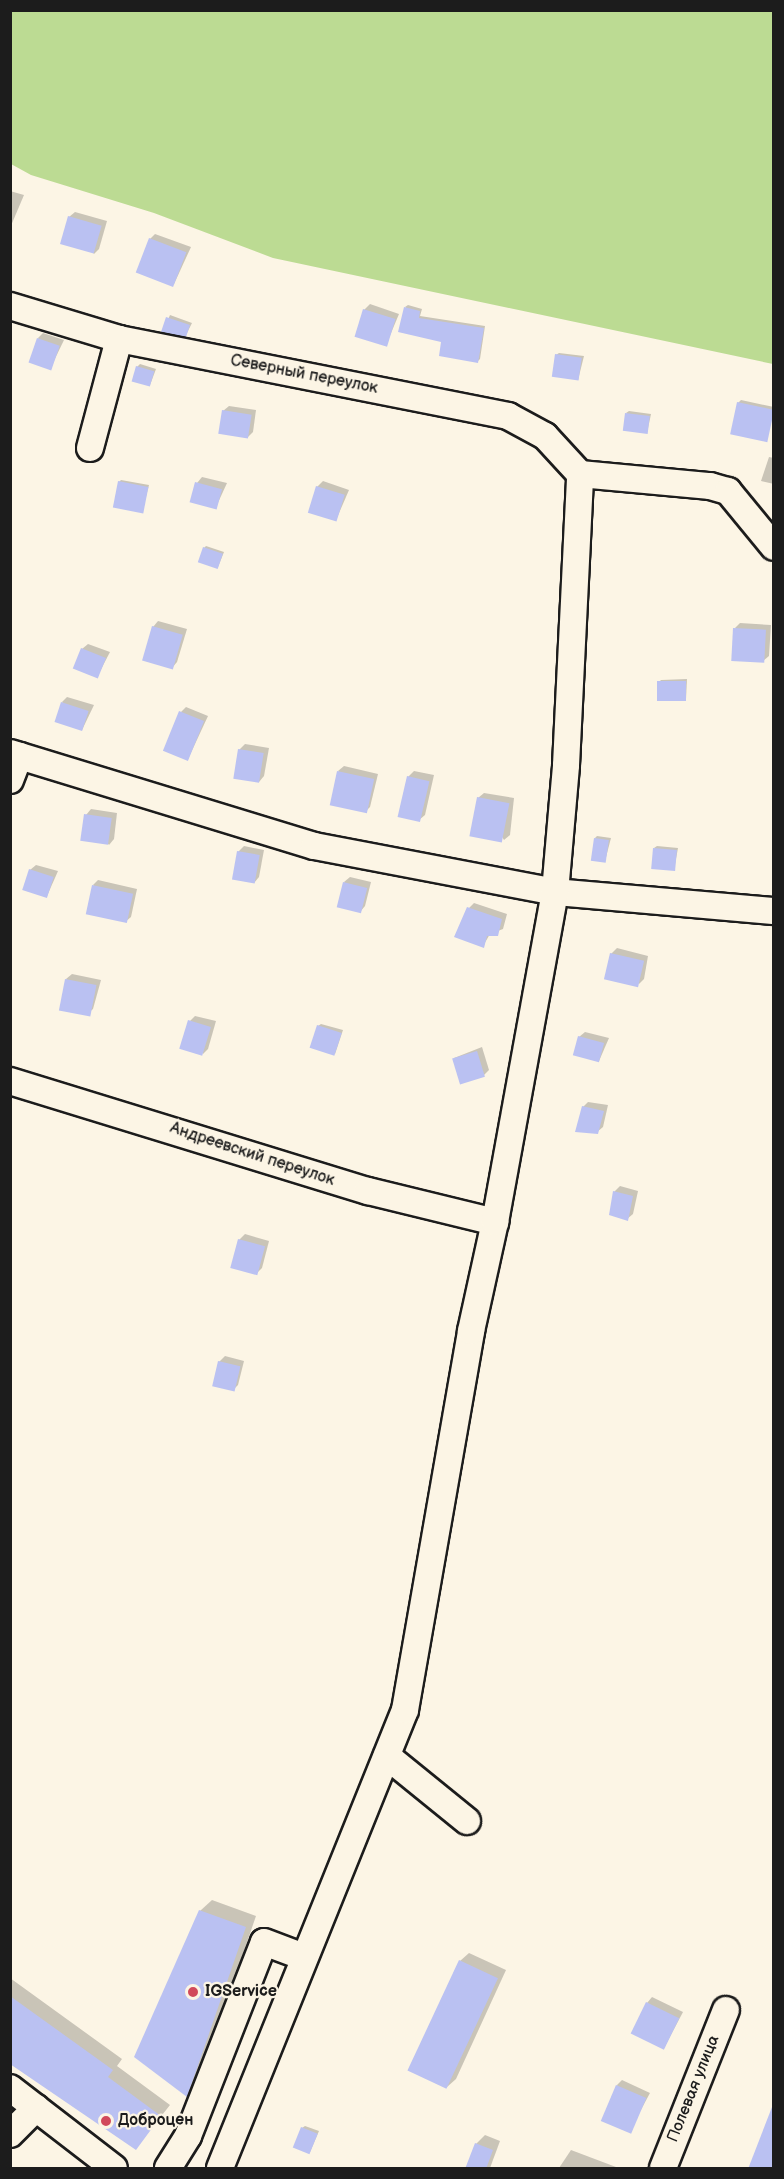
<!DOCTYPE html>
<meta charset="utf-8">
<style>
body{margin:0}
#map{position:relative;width:784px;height:2179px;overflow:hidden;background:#fcf5e5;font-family:"Balsamiq Sans",sans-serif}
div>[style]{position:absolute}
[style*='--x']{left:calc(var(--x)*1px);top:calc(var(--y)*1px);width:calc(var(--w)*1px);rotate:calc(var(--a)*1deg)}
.green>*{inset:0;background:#bcdb93}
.shadow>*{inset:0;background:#0003}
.building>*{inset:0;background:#bac1f2;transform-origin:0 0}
.roads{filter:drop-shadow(2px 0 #1c1c1c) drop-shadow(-2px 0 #1c1c1c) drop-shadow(0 2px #1c1c1c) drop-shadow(0 -2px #1c1c1c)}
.minor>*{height:26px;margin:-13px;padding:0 13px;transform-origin:13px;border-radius:13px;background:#fcf5e5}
.dots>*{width:16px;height:16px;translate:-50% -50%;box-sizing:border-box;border:3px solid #fcf5e5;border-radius:50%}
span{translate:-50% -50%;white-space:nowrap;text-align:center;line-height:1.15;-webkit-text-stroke:4.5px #fcf5e5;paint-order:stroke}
.street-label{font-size:16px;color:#1c1c1c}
.poi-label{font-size:16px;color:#1c1c1c;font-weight:700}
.left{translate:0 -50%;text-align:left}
.frame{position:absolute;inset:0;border:12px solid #1c1c1c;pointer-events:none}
</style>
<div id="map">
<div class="green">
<i style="clip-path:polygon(10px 11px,773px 11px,773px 364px,273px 258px,154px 213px,31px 175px,11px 164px)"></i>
</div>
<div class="shadow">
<i style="clip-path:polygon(10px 191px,24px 195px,10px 228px)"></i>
<i style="clip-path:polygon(75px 212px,107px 221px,99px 249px,94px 254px,69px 217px)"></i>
<i style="clip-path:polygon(155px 234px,191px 247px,174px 284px,150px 239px)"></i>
<i style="clip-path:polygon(370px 304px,399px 314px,386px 345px,364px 310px)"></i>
<i style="clip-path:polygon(408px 305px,422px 309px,420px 316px,485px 326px,480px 359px,478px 361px,443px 341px,405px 307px)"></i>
<i style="clip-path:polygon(170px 315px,192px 323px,186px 335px,163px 331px)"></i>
<i style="clip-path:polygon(43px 333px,64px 340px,50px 369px,38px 338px)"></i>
<i style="clip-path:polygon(559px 353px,584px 356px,578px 380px,556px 355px)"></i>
<i style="clip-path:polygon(140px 364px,156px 369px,150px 385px,137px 367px)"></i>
<i style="clip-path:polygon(741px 400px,774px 407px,767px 440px,738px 403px)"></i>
<i style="clip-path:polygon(229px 406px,256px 410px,253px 432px,248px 437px,223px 411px)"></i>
<i style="clip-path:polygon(629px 411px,651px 414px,647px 433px,626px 413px)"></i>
<i style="clip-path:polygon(769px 457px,774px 458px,774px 484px,761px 481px)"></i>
<i style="clip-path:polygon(202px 477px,227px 483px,216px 507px,197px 483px)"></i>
<i style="clip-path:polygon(121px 480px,149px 485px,142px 512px,119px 482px)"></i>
<i style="clip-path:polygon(323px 481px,349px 490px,336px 520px,317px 487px)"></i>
<i style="clip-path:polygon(206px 546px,224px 552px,218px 567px,204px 548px)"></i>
<i style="clip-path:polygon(158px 621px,187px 629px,177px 662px,172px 668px,153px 627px)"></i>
<i style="clip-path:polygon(740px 623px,771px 625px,769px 656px,763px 661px,735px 628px)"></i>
<i style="clip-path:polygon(88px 644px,110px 652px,97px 677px,82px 649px)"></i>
<i style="clip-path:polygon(687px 679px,686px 699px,659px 682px,661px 680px)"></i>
<i style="clip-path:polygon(67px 697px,94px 705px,82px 730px,62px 702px)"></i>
<i style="clip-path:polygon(186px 707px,208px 716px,188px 759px,181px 712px)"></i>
<i style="clip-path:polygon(245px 744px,269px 748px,264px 776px,259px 782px,239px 750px)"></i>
<i style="clip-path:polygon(344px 766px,378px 774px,370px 807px,365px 812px,338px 771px)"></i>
<i style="clip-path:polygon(414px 771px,434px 775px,425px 815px,419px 820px,408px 777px)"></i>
<i style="clip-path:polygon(484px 793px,514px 798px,510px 835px,504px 840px,478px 798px)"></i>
<i style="clip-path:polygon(91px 809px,117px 813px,114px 839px,109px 845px,86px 815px)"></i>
<i style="clip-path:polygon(597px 836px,611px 838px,605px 861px,595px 838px)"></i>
<i style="clip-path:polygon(244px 846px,264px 850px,259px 877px,254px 883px,238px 852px)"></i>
<i style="clip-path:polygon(657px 846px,678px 848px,674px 870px,654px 848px)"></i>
<i style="clip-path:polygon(36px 865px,58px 871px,47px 896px,30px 870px)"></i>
<i style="clip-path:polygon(350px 877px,371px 882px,365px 906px,360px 912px,344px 882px)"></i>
<i style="clip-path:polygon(98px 880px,137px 889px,131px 917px,125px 922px,93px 885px)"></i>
<i style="clip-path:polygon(474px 903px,507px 914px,503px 929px,490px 934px,483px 946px,469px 908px)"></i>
<i style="clip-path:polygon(617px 948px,648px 956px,644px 979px,639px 984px,611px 954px)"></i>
<i style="clip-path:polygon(72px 974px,101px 980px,93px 1009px,87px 1014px,66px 979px)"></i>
<i style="clip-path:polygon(195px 1016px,216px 1021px,208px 1049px,203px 1054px,190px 1021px)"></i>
<i style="clip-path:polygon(321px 1024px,343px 1030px,335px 1054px,318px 1026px)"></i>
<i style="clip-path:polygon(585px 1032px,609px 1038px,599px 1061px,579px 1037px)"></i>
<i style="clip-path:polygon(482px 1047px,489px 1070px,484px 1075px,454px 1058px)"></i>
<i style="clip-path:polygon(588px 1102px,608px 1105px,603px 1127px,597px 1132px,583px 1107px)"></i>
<i style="clip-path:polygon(620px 1186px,638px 1191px,633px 1214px,627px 1219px,614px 1192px)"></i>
<i style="clip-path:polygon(245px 1234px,269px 1241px,262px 1268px,256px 1274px,239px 1240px)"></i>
<i style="clip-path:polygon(225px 1356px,244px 1361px,238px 1385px,233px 1390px,219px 1362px)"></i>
<i style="clip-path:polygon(212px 1900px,256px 1916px,198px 2084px,187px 2095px,200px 1911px)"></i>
<i style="clip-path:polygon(469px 1953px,506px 1970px,456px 2079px,447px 2087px,460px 1961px)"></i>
<i style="clip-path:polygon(10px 1978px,122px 2059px,117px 2066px,170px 2105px,136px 2148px,10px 2063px)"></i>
<i style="clip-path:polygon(652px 1997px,683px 2012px,664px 2048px,647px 2003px)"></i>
<i style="clip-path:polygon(622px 2080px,650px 2093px,629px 2132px,617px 2085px)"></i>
<i style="clip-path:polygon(774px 2119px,774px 2168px,766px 2126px)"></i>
<i style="clip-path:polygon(305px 2126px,319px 2131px,310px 2152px,302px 2128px)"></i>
<i style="clip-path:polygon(485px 2135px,500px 2141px,490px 2168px,467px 2168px,476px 2144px)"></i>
<i style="clip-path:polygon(571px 2150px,616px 2167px,616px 2168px,559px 2168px)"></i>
</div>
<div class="building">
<i style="left:68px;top:216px;width:35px;height:29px;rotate:16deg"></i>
<i style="left:149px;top:238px;width:40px;height:37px;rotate:21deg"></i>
<i style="clip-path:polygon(404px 307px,420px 311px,419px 318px,484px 328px,478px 363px,439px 356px,441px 342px,398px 332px)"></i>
<i style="left:363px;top:309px;width:34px;height:29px;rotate:17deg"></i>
<i style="clip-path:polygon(166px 317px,190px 325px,186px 337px,161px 332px)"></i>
<i style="left:37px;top:338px;width:24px;height:26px;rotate:19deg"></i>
<i style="left:555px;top:354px;width:27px;height:23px;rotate:8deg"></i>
<i style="left:136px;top:366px;width:19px;height:16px;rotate:16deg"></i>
<i style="left:737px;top:402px;width:38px;height:33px;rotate:12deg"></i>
<i style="left:222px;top:410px;width:30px;height:24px;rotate:9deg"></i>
<i style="left:625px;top:413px;width:25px;height:18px;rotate:7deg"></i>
<i style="left:118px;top:481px;width:31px;height:27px;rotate:11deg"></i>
<i style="left:195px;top:482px;width:28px;height:21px;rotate:15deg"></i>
<i style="left:316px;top:486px;width:30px;height:28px;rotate:17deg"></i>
<i style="left:203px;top:547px;width:21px;height:16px;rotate:19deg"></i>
<i style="left:152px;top:626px;width:32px;height:36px;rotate:16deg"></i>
<i style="left:733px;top:628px;width:33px;height:33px;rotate:3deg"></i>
<i style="left:81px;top:648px;width:27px;height:22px;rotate:22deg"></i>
<i style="left:657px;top:681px;width:29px;height:20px"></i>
<i style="left:61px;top:702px;width:29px;height:21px;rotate:18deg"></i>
<i style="left:179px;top:711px;width:27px;height:43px;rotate:22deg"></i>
<i style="left:238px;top:749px;width:26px;height:30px;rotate:9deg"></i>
<i style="left:337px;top:771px;width:38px;height:35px;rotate:12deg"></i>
<i style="left:407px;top:776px;width:23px;height:42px;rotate:13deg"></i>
<i style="left:477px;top:797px;width:33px;height:40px;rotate:11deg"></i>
<i style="left:84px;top:814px;width:28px;height:27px;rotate:8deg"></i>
<i style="left:594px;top:838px;width:15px;height:23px;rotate:8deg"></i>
<i style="left:653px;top:848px;width:24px;height:21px;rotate:5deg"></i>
<i style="left:237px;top:851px;width:23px;height:29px;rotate:10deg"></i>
<i style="left:29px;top:869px;width:26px;height:22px;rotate:18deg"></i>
<i style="left:343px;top:882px;width:25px;height:26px;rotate:14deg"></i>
<i style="left:92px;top:885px;width:42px;height:30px;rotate:12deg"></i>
<i style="clip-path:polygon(467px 907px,502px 919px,498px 936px,487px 936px,484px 948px,454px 937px)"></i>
<i style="left:610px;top:953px;width:35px;height:27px;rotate:13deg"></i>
<i style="left:65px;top:979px;width:32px;height:32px;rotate:11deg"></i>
<i style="left:188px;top:1020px;width:24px;height:30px;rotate:17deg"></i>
<i style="left:317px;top:1025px;width:26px;height:24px;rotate:18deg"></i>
<i style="left:578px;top:1036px;width:27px;height:20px;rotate:15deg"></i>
<i style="left:477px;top:1051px;width:27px;height:26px;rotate:73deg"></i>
<i style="clip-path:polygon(582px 1106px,604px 1111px,598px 1134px,575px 1132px)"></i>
<i style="clip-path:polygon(613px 1191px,633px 1196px,628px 1221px,609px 1215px)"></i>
<i style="left:238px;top:1239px;width:28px;height:30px;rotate:15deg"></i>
<i style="left:218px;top:1361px;width:23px;height:26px;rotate:13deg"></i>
<i style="clip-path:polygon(199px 1910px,246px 1927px,187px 2097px,134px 2057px)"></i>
<i style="left:459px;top:1960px;width:43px;height:122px;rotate:25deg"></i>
<i style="clip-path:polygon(10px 1996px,113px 2070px,108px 2077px,161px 2116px,136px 2150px,10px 2064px)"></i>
<i style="left:646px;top:2002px;width:37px;height:35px;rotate:26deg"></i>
<i style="left:616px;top:2085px;width:33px;height:39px;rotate:23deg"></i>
<i style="clip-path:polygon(772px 2107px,774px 2169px,748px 2169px)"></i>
<i style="left:301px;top:2127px;width:18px;height:22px;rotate:22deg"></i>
<i style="clip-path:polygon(475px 2143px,493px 2150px,486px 2169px,465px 2169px)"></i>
</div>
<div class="roads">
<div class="minor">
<i style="--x:10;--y:306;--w:114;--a:16.8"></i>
<i style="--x:119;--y:339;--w:397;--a:11.2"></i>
<i style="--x:508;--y:416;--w:42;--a:28.4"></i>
<i style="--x:545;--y:436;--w:52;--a:47.4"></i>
<i style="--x:90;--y:448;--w:113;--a:-75.1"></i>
<i style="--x:580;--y:474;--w:131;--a:5.3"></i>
<i style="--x:710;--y:486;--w:19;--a:16"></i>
<i style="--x:728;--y:491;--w:72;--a:50.6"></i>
<i style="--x:10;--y:753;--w:318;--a:17"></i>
<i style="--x:314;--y:846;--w:245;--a:10.8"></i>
<i style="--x:555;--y:892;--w:220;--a:5"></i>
<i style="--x:10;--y:780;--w:26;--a:-69"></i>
<i style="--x:10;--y:1081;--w:375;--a:17.1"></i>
<i style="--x:368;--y:1191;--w:131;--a:13.7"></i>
<i style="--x:387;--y:1756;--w:103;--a:39.1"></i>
<i style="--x:10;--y:2088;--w:131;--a:37.6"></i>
<i style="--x:10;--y:2134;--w:37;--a:-45"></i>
<i style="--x:168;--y:2168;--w:38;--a:-58"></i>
<i style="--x:188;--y:2136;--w:208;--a:-68.6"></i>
<i style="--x:264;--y:1942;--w:43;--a:20.6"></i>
<i style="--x:220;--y:2168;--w:494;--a:-68"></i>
<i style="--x:405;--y:1710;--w:385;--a:-80.1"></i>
<i style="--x:471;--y:1331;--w:112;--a:-77.6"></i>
<i style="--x:495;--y:1222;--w:335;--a:-79.7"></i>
<i style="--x:555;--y:892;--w:127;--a:-85"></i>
<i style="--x:566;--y:765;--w:291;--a:-87.2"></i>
<i style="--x:663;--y:2168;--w:170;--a:-68.3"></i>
</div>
</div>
<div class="dots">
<i style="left:193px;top:1992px;background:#d1495b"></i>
<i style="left:106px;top:2121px;background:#d1495b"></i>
</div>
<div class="street-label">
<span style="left:304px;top:375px;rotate:11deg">Северный переулок</span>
<span style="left:252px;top:1155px;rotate:18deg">Андреевский переулок</span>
<span style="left:694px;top:2089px;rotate:-68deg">Полевая улица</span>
</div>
<div class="poi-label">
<span class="left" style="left:205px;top:1992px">IGService</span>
<span class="left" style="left:118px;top:2121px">Доброцен</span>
</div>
<div class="frame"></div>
</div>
